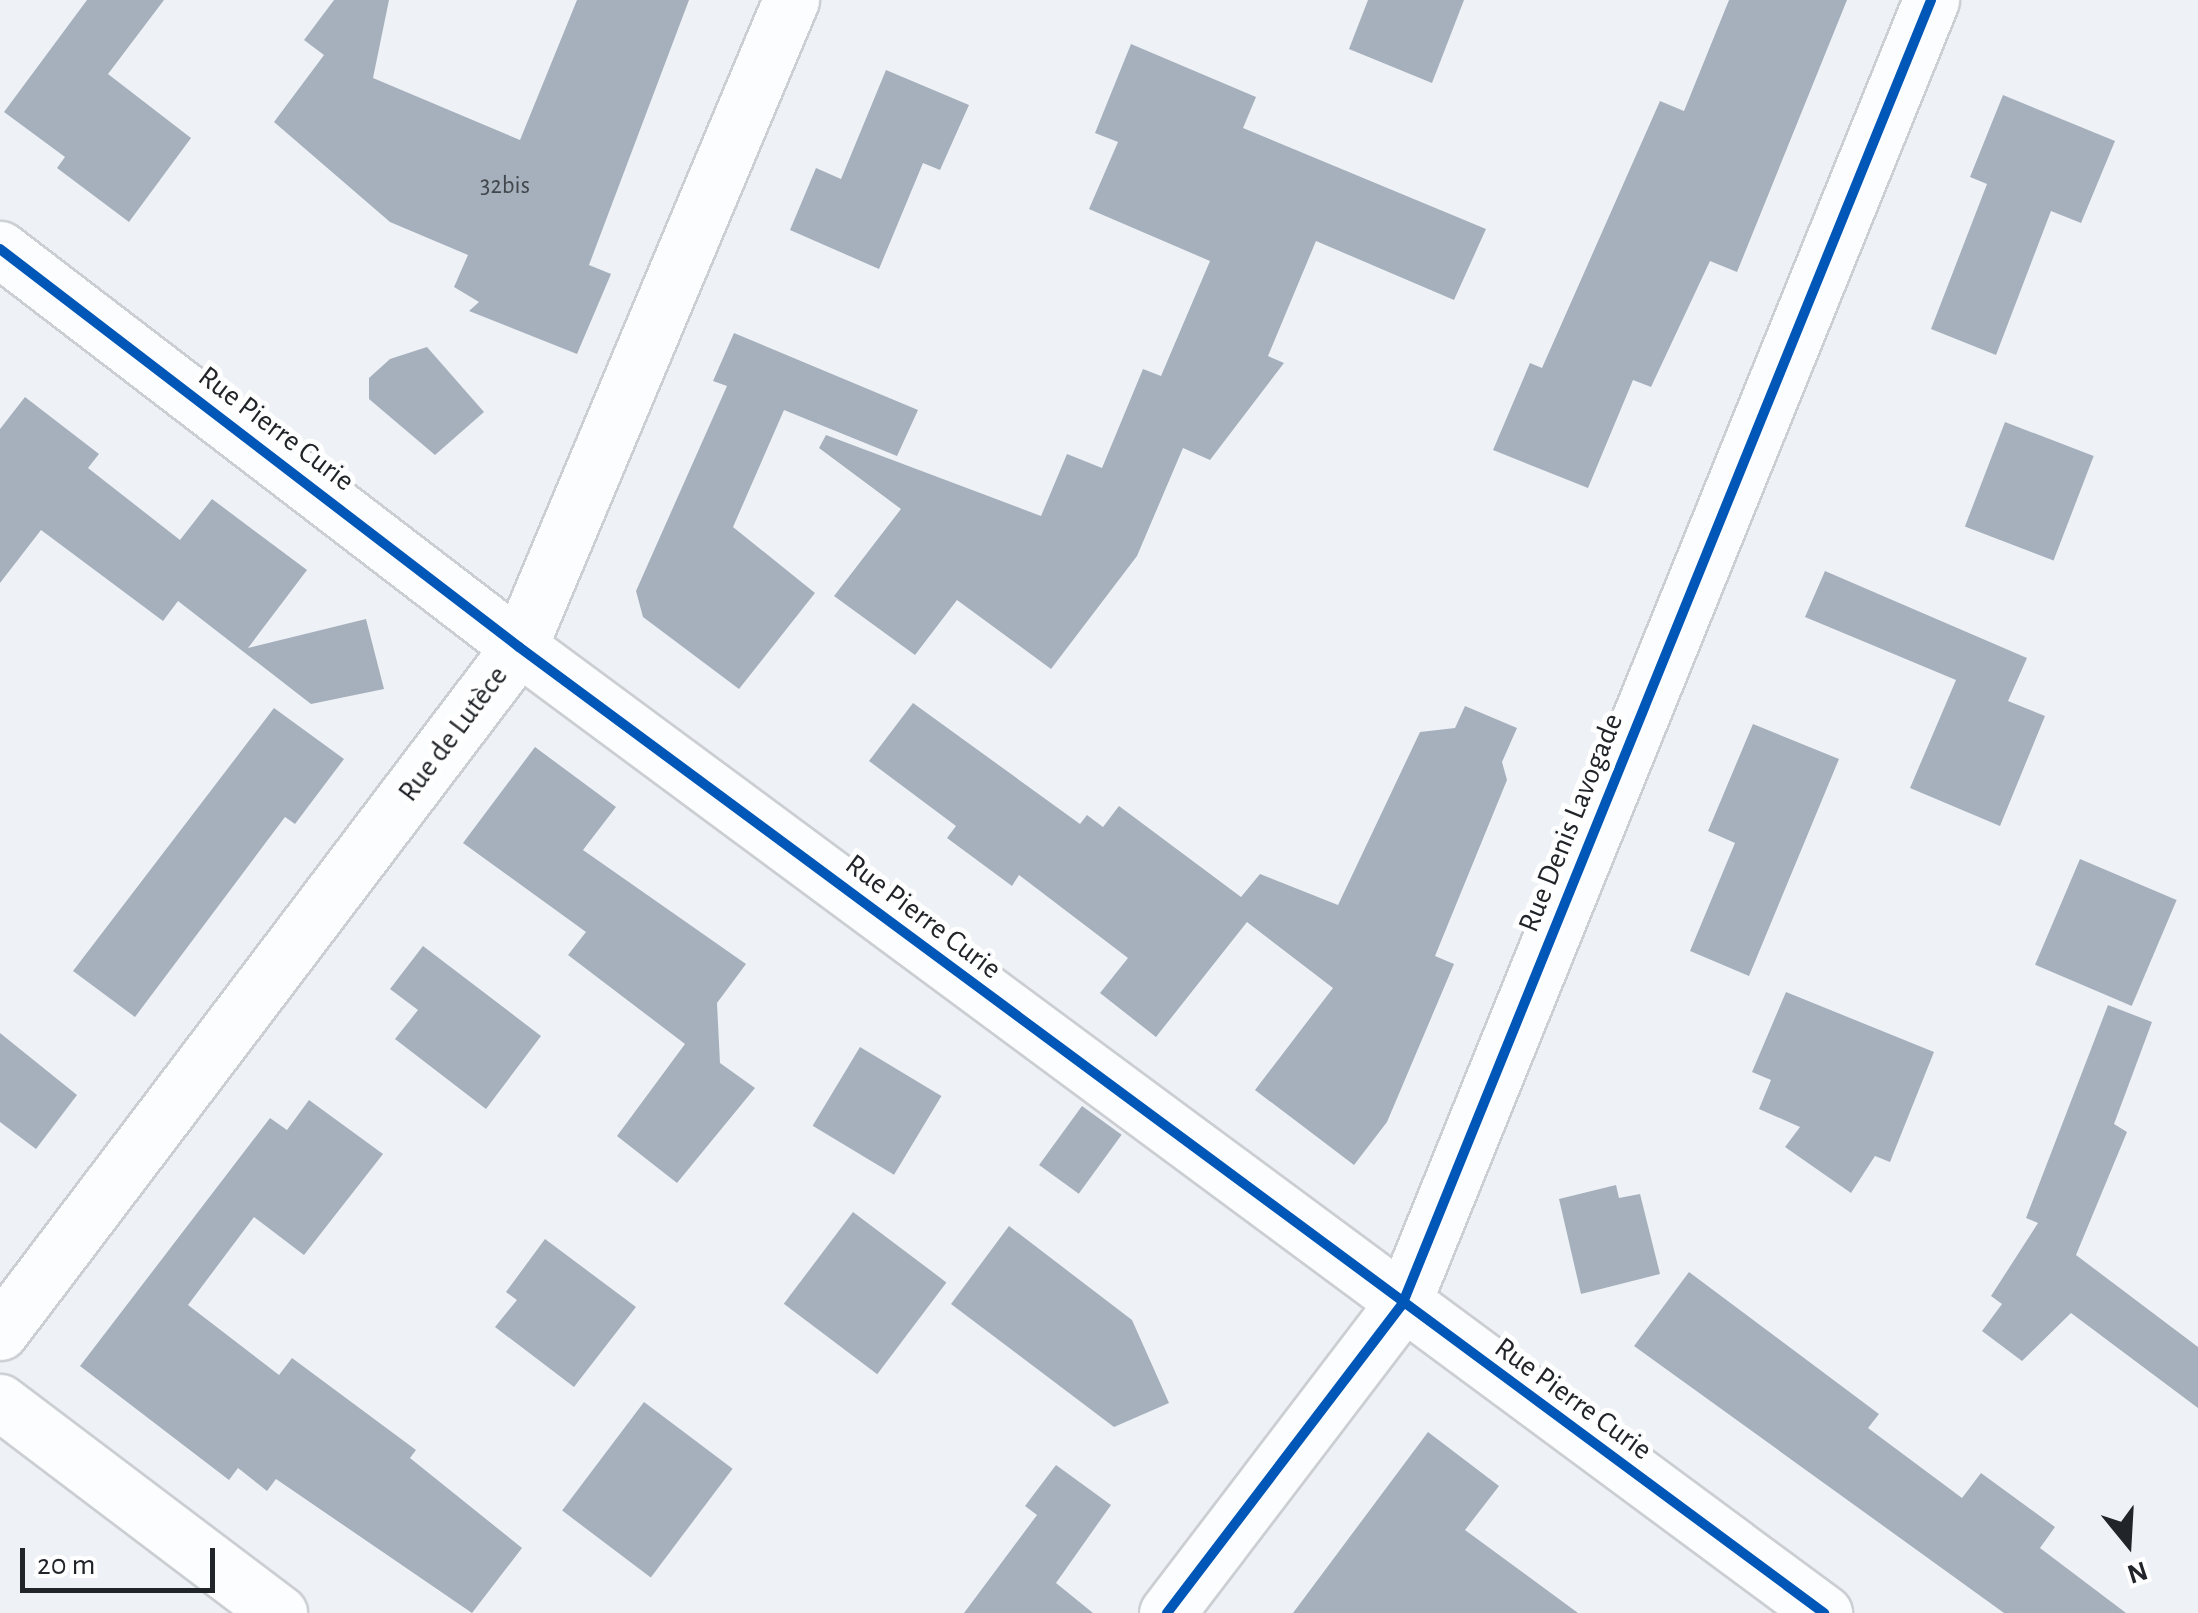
<!DOCTYPE html>
<meta charset="utf-8">
<style>
body{margin:0}
#map{position:relative;width:2198px;height:1613px;overflow:hidden;background:#eef2f7;font-family:"Alegreya Sans",sans-serif}
div>[style]{position:absolute}
[style*='--x']{left:calc(var(--x)*1px);top:calc(var(--y)*1px);width:calc(var(--w)*1px);rotate:calc(var(--a)*1deg)}
.building>*{inset:0;background:#a6b0bc;transform-origin:0 0}
.roads{filter:drop-shadow(2px 0 #cbced2) drop-shadow(-2px 0 #cbced2) drop-shadow(0 2px #cbced2) drop-shadow(0 -2px #cbced2)}
.minor>*{height:55px;margin:-27.5px;padding:0 27.5px;transform-origin:27.5px;border-radius:27.5px;background:#fcfdfe}
.cycleway>*{height:10px;margin:-5px;padding:0 5px;transform-origin:5px;border-radius:5px;background:#0057b8}
span{translate:-50% -50%;white-space:nowrap;text-align:center;line-height:1.15;-webkit-text-stroke:10px #fff;paint-order:stroke}
.number-label{font-size:25px;color:#42474d}
.number-label span{-webkit-text-stroke-width:0}
.street-label{font-size:30px;color:#212428}
.north{position:absolute;left:2078px;top:1493px;width:100px;height:100px;-webkit-text-stroke:8px #fff;paint-order:stroke;rotate:162deg;font-size:28px;font-weight:700;line-height:40px;text-align:center;color:#212428}
.north::after{content:'';display:block;margin:auto;width:35px;height:45px;background:#212428;clip-path:polygon(50% 0,100% 100%,50% 72%,0 100%)}
.scale{position:absolute;left:20px;top:1548px;width:195px;height:45px;box-sizing:border-box;border:5px solid #212428;border-top:0;padding-left:12px;font-size:30px;line-height:35px;white-space:nowrap;color:#212428;-webkit-text-stroke:8px #fff;paint-order:stroke}
</style>
<div id="map">
<div class="building">
<i style="clip-path:polygon(87px 0,164px 0,108px 74px,191px 138px,129px 222px,57px 168px,65px 157px,4px 112px)"></i>
<i style="clip-path:polygon(334px 0,389px 0,373px 78px,520px 140px,577px 0,689px 0,589px 265px,611px 274px,577px 354px,469px 311px,479px 302px,454px 287px,468px 255px,390px 222px,274px 122px,324px 55px,304px 40px)"></i>
<i style="clip-path:polygon(1368px 0,1464px 0,1432px 83px,1349px 49px)"></i>
<i style="clip-path:polygon(1729px 0,1847px 0,1737px 272px,1710px 261px,1651px 387px,1633px 380px,1588px 488px,1493px 450px,1530px 363px,1542px 368px,1660px 101px,1684px 111px)"></i>
<i style="clip-path:polygon(1131px 44px,1256px 97px,1243px 128px,1486px 229px,1454px 300px,1316px 241px,1268px 356px,1284px 363px,1210px 460px,1183px 448px,1137px 556px,1051px 669px,957px 600px,915px 655px,834px 596px,901px 509px,819px 448px,826px 435px,1041px 516px,1067px 454px,1102px 468px,1143px 369px,1161px 376px,1210px 261px,1089px 209px,1118px 142px,1095px 133px)"></i>
<i style="clip-path:polygon(886px 70px,969px 105px,940px 170px,923px 163px,879px 269px,790px 230px,816px 168px,841px 179px)"></i>
<i style="clip-path:polygon(2003px 95px,2115px 141px,2081px 223px,2051px 211px,1996px 355px,1931px 329px,1987px 184px,1970px 177px)"></i>
<i style="clip-path:polygon(734px 333px,918px 410px,897px 456px,784px 410px,733px 527px,815px 593px,739px 689px,643px 617px,636px 591px,727px 386px,713px 381px)"></i>
<i style="clip-path:polygon(427px 347px,484px 412px,435px 455px,369px 399px,369px 378px,390px 359px)"></i>
<i style="clip-path:polygon(25px 397px,99px 454px,88px 468px,180px 540px,212px 499px,307px 570px,248px 648px,366px 619px,384px 689px,311px 704px,178px 601px,163px 621px,41px 530px,0 583px,0 429px)"></i>
<i style="left:2005px;top:422px;width:95px;height:112px;rotate:21deg"></i>
<i style="clip-path:polygon(1825px 571px,2027px 658px,2008px 701px,2045px 716px,2000px 826px,1910px 788px,1956px 680px,1805px 617px)"></i>
<i style="clip-path:polygon(913px 703px,1080px 824px,1087px 815px,1103px 827px,1119px 806px,1241px 897px,1260px 874px,1338px 905px,1420px 732px,1455px 728px,1465px 706px,1517px 728px,1502px 762px,1507px 780px,1435px 956px,1454px 964px,1387px 1122px,1354px 1165px,1255px 1090px,1333px 988px,1247px 922px,1156px 1037px,1100px 993px,1128px 958px,1019px 875px,1012px 886px,947px 838px,956px 826px,869px 761px)"></i>
<i style="clip-path:polygon(274px 708px,344px 759px,295px 824px,285px 817px,135px 1017px,73px 971px)"></i>
<i style="clip-path:polygon(1753px 724px,1839px 759px,1749px 976px,1690px 951px,1735px 843px,1708px 831px)"></i>
<i style="clip-path:polygon(535px 747px,616px 807px,583px 850px,746px 964px,717px 1003px,720px 1063px,755px 1088px,677px 1183px,617px 1136px,685px 1044px,568px 955px,586px 932px,463px 843px)"></i>
<i style="left:2080px;top:859px;width:105px;height:115px;rotate:23deg"></i>
<i style="clip-path:polygon(423px 946px,541px 1036px,486px 1109px,395px 1039px,418px 1010px,390px 989px)"></i>
<i style="clip-path:polygon(1786px 992px,1934px 1052px,1890px 1162px,1875px 1156px,1851px 1193px,1785px 1147px,1800px 1127px,1759px 1109px,1771px 1080px,1752px 1072px)"></i>
<i style="clip-path:polygon(2108px 1005px,2152px 1022px,2114px 1124px,2127px 1132px,2076px 1255px,2198px 1347px,2198px 1408px,2071px 1313px,2022px 1361px,1982px 1331px,2002px 1304px,1991px 1296px,2038px 1223px,2026px 1218px)"></i>
<i style="clip-path:polygon(0 1033px,77px 1095px,36px 1149px,0 1122px)"></i>
<i style="left:860px;top:1047px;width:95px;height:92px;rotate:31deg"></i>
<i style="clip-path:polygon(309px 1100px,383px 1154px,304px 1255px,254px 1217px,188px 1305px,279px 1375px,292px 1358px,416px 1450px,410px 1458px,522px 1548px,472px 1613px,276px 1479px,267px 1491px,238px 1468px,229px 1480px,80px 1366px,270px 1118px,287px 1130px)"></i>
<i style="left:1082px;top:1106px;width:49px;height:73px;rotate:36deg"></i>
<i style="clip-path:polygon(1616px 1185px,1619px 1198px,1640px 1194px,1660px 1274px,1581px 1294px,1559px 1199px)"></i>
<i style="left:853px;top:1212px;width:117px;height:115px;rotate:37deg"></i>
<i style="clip-path:polygon(1009px 1226px,1132px 1320px,1169px 1403px,1114px 1427px,951px 1304px)"></i>
<i style="clip-path:polygon(545px 1239px,636px 1307px,574px 1387px,495px 1327px,517px 1300px,506px 1292px)"></i>
<i style="clip-path:polygon(1689px 1272px,1879px 1414px,1868px 1428px,1962px 1498px,1981px 1473px,2055px 1527px,2040px 1548px,2126px 1613px,2004px 1613px,1634px 1346px)"></i>
<i style="left:644px;top:1402px;width:111px;height:136px;rotate:37deg"></i>
<i style="clip-path:polygon(1428px 1432px,1499px 1486px,1465px 1530px,1578px 1613px,1293px 1613px)"></i>
<i style="clip-path:polygon(1056px 1465px,1111px 1505px,1056px 1583px,1093px 1613px,964px 1613px,1037px 1515px,1025px 1506px)"></i>
</div>
<div class="roads">
<div class="minor">
<i style="--x:0;--y:249;--w:654;--a:37.48"></i>
<i style="--x:519;--y:647;--w:1624;--a:36.51"></i>
<i style="--x:0;--y:1332;--w:859;--a:-52.85"></i>
<i style="--x:519;--y:647;--w:702;--a:-67.2"></i>
<i style="--x:0;--y:1402;--w:350;--a:37.1"></i>
<i style="--x:1167;--y:1613;--w:387;--a:-52.7"></i>
<i style="--x:1402;--y:1305;--w:1408;--a:-67.93"></i>
</div>
</div>
<div class="cycleway">
<i style="--x:0;--y:249;--w:654;--a:37.48"></i>
<i style="--x:519;--y:647;--w:1624;--a:36.51"></i>
<i style="--x:1167;--y:1613;--w:387;--a:-52.7"></i>
<i style="--x:1402;--y:1305;--w:1408;--a:-67.93"></i>
</div>
<div class="number-label">
<span style="left:505px;top:186px">32bis</span>
</div>
<div class="street-label">
<span style="left:276px;top:429px;rotate:37deg">Rue Pierre Curie</span>
<span style="left:453px;top:734px;rotate:-53deg">Rue de Lutèce</span>
<span style="left:1571px;top:823px;rotate:-68deg">Rue Denis Lavogade</span>
<span style="left:923px;top:917px;rotate:37deg">Rue Pierre Curie</span>
<span style="left:1573px;top:1399px;rotate:36deg">Rue Pierre Curie</span>
</div>
<div class="north">N</div>
<div class="scale">20 m</div>
</div>
